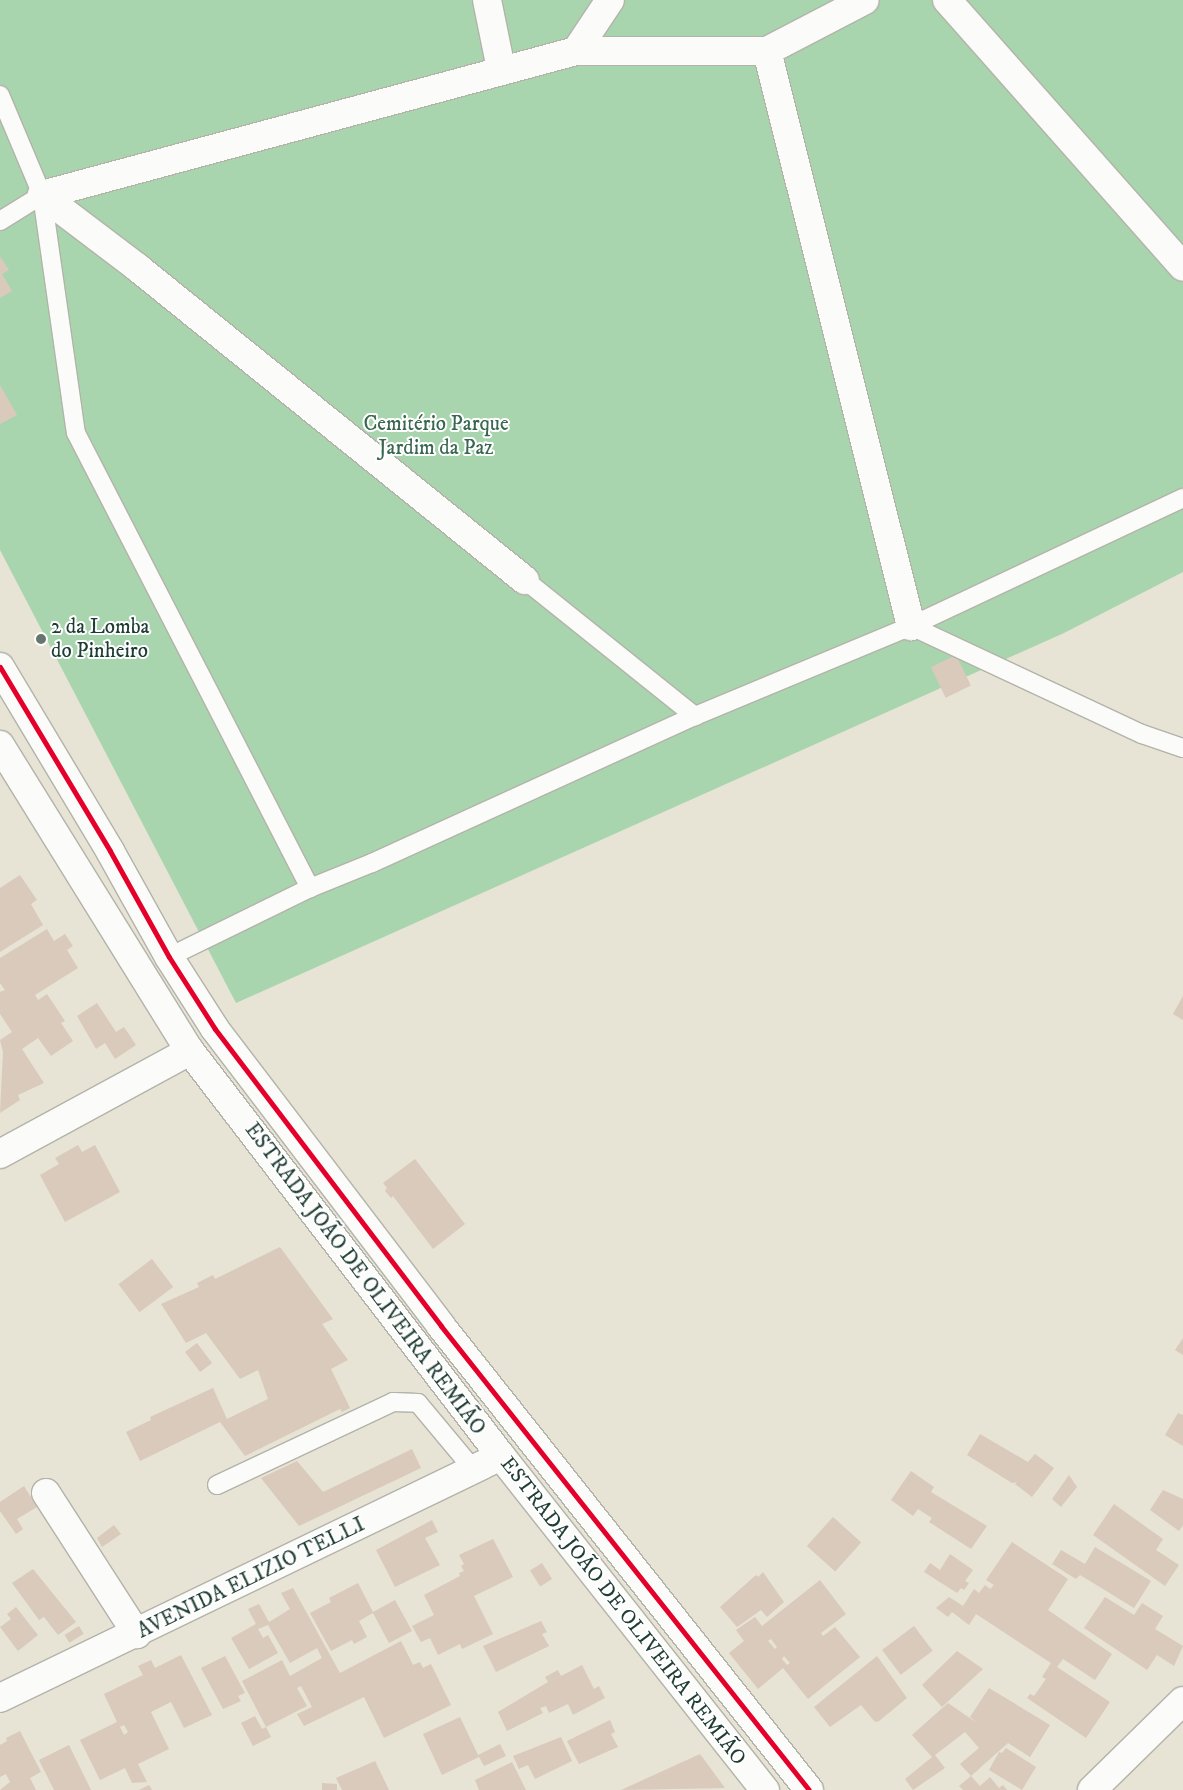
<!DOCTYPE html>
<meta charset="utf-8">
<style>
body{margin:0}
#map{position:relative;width:1183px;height:1790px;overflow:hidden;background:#e7e3d5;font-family:"IM FELL DW Pica",serif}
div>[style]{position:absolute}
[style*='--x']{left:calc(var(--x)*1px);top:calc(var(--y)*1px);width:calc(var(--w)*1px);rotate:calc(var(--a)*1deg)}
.green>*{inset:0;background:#a8d5ae}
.building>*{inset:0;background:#d9cabc;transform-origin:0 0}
.roads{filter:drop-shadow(1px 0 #b3b3aa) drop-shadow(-1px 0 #b3b3aa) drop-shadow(0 1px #b3b3aa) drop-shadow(0 -1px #b3b3aa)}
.lane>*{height:18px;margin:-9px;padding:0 9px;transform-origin:9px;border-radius:9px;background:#fbfbf9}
.street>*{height:28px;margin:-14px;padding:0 14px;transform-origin:14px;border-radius:14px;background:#fbfbf9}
.secondary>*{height:28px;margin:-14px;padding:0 14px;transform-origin:14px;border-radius:14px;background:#fbfbf9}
.bus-1>*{height:5px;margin:-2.5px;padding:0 2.5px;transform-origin:2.5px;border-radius:2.5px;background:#e4002b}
.dots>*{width:14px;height:14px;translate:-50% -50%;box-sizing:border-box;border:2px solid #fff;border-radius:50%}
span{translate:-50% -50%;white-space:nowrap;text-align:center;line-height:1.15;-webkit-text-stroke:4px #fff;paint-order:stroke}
.park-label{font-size:21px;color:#39674f}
.poi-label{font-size:21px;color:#1f3d34}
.left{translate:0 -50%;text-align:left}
.street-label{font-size:21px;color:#1f3d34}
</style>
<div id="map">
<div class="green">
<i style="clip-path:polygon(0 0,1183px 0,1183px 572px,1064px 633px,236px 1003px,0 550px)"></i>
</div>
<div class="building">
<i style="clip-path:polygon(0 256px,9px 270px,2px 274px,12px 291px,0 298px)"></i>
<i style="clip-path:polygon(0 385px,17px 415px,0 424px)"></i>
<i style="left:956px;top:655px;width:34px;height:28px;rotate:64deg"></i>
<i style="clip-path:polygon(20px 875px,37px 900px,31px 904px,43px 925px,0 952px,0 888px)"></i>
<i style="clip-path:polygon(47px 929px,54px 941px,65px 934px,73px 946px,67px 950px,78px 968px,35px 995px,38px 1000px,47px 994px,65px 1021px,61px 1023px,73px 1041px,51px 1056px,38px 1038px,22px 1049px,44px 1083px,18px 1095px,20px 1100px,0 1113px,3px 1052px,0 1040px,12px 1032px,0 1014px,0 992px,5px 990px,0 983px,0 958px)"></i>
<i style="clip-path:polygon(1183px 996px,1183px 1020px,1173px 1014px)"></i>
<i style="clip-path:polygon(97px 1003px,116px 1032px,124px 1027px,136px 1045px,115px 1059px,105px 1043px,96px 1049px,77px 1016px)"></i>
<i style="clip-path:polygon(78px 1145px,82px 1152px,95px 1145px,120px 1192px,65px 1222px,40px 1175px,59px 1164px,55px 1158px)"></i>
<i style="clip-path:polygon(415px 1159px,465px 1224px,433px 1249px,393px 1196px,391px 1198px,385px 1191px,387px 1188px,383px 1183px)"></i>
<i style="clip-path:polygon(280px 1247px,333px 1319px,322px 1324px,348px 1360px,331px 1369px,350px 1408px,342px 1412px,340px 1409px,245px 1456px,220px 1422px,140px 1461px,126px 1432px,151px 1420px,150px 1417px,213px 1388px,227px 1419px,268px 1399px,258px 1370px,240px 1379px,206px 1333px,186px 1343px,161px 1304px,199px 1287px,197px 1283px,213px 1275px,215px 1279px)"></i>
<i style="left:152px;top:1259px;width:35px;height:42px;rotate:53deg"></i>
<i style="clip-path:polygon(1183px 1338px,1183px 1355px,1175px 1350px)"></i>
<i style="left:197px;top:1343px;width:25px;height:15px;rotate:53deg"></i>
<i style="clip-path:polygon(1178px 1413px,1183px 1415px,1183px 1446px,1165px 1435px)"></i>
<i style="clip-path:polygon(980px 1434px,1028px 1462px,1035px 1454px,1054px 1468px,1032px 1497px,1015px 1484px,1017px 1482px,1012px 1483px,967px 1455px)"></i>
<i style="clip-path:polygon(412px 1449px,421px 1468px,299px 1526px,261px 1478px,297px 1461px,323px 1492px)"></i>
<i style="clip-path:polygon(911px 1471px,934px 1487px,931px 1492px,987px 1526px,971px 1549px,929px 1522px,932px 1518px,918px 1509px,913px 1516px,891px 1500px)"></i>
<i style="clip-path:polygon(1069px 1475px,1077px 1487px,1061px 1507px,1052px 1499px)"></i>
<i style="clip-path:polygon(24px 1486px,37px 1507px,17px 1519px,23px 1529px,16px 1534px,0 1511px,0 1502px)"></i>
<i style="clip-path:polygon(1163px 1490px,1183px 1499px,1183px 1525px,1179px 1531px,1150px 1510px)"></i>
<i style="clip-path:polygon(1114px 1504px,1163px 1539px,1156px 1550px,1179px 1565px,1165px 1586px,1093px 1535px)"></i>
<i style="left:833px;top:1517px;width:38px;height:39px;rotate:42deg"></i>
<i style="clip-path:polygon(432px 1520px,438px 1532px,425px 1538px,440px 1565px,395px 1587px,376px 1550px)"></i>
<i style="clip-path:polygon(114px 1525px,121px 1534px,102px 1547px,97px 1538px)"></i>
<i style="clip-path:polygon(493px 1539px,513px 1577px,474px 1596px,493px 1634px,462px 1649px,460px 1644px,438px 1655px,430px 1638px,421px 1642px,412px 1626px,434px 1615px,424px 1595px,460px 1576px,459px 1573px,464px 1571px,461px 1566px,464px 1564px,459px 1555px)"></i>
<i style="clip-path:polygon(1012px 1542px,1068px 1579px,1048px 1610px,1112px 1654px,1095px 1680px,1063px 1659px,1057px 1667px,1110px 1702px,1086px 1738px,1027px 1698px,1030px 1694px,1034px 1696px,1046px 1679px,1042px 1677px,1051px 1663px,976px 1614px,969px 1625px,952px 1612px,948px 1617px,936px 1608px,949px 1597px,963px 1606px,974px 1589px,979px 1593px,985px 1585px,990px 1589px,994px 1585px,986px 1580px)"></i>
<i style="clip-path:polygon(1095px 1547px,1151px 1581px,1134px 1608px,1080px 1575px,1076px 1579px,1052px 1564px,1061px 1550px,1085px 1564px)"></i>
<i style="clip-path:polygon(950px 1554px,973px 1570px,965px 1581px,969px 1583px,964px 1590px,961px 1588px,957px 1593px,924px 1572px,930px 1563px,940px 1570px)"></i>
<i style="left:542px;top:1563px;width:19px;height:14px;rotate:58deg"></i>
<i style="clip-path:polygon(33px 1569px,76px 1622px,58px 1635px,44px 1617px,39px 1620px,12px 1583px)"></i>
<i style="clip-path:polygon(763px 1572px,784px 1602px,767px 1617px,761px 1610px,737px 1627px,720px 1607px,756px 1575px,758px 1577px)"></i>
<i style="clip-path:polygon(evenodd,820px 1580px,846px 1614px,821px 1633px,823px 1636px,835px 1627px,860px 1657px,808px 1699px,783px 1668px,758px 1689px,729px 1653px,744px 1641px,736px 1630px,755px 1617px,762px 1626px,820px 1580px,771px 1639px,777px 1647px,775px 1649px,768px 1641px,771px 1639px,820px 1580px,784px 1656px,790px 1663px,787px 1665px,782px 1659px,784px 1656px)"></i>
<i style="clip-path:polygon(358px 1583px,373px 1612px,395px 1600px,412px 1631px,389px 1643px,373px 1613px,359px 1621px,367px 1637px,354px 1644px,352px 1640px,331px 1651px,310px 1613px,331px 1602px,329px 1598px)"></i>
<i style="clip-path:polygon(293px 1588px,340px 1673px,401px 1641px,413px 1665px,420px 1662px,423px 1668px,431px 1664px,451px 1705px,384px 1738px,364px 1697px,304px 1726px,297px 1714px,312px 1707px,301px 1686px,297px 1688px,307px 1706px,266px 1727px,242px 1681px,282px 1660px,290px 1676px,322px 1658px,317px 1648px,290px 1663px,268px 1625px,258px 1629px,263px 1638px,268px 1635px,278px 1653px,249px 1669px,231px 1638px,256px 1624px,248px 1609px,259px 1604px,269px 1622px,290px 1609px,281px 1593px)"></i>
<i style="clip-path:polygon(1105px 1597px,1134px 1615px,1142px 1603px,1163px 1616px,1155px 1629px,1183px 1646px,1174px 1666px,1157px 1655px,1147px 1670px,1084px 1628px)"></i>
<i style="clip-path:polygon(16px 1607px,38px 1635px,18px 1651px,0 1627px,11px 1619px,7px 1614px)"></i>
<i style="clip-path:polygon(541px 1621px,547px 1632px,542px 1634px,549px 1646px,496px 1672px,483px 1646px)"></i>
<i style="left:79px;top:1626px;width:9px;height:17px;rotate:58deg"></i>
<i style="left:914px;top:1626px;width:31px;height:40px;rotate:53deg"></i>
<i style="clip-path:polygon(957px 1651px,983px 1669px,942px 1707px,922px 1685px)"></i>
<i style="clip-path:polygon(evenodd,181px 1655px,212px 1715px,184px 1728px,171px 1702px,151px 1712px,169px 1749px,138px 1764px,147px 1782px,132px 1783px,125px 1768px,100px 1780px,80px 1740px,117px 1722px,104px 1694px,143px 1675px,138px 1666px,151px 1660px,155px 1668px,181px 1655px,124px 1725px,128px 1732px,124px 1735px,120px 1727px,124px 1725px)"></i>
<i style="clip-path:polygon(225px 1656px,245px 1693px,238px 1696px,241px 1701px,223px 1709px,201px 1668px)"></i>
<i style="clip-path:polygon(877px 1656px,907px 1698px,879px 1721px,875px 1722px,861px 1705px,830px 1727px,814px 1707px)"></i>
<i style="clip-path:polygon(582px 1665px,594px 1689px,599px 1686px,605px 1698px,573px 1715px,568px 1704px,549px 1713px,546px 1706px,540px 1708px,543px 1713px,507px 1731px,498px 1712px,548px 1682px,545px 1677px,558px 1670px,561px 1676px)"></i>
<i style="clip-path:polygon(989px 1688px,1050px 1725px,1030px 1757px,1008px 1743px,971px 1776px,980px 1786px,990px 1777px,999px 1788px,1003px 1785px,1007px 1790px,963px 1790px,959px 1786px,971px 1776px,960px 1764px,979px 1748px,965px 1732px,935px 1755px,945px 1768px,913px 1790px,905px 1779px,932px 1757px,912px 1735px,948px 1703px,977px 1723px,970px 1717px)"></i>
<i style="clip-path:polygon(255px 1716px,262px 1729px,266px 1727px,271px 1737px,253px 1746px,241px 1723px)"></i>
<i style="clip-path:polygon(460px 1717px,478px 1755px,500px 1744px,506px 1756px,484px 1766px,479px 1757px,442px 1775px,423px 1734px)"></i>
<i style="clip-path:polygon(610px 1720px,615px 1732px,611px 1734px,618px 1747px,579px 1764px,567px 1741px)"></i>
<i style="clip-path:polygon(20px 1731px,41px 1772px,30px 1778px,36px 1790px,0 1790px,10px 1782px,6px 1774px,0 1777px,0 1745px,7px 1741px,6px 1738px)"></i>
<i style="clip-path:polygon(561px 1737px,572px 1761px,535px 1779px,528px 1765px,519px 1769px,513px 1756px)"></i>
<i style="clip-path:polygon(69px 1745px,91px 1790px,54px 1790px,39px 1760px)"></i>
<i style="clip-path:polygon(1006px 1748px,1036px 1767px,1022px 1790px,989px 1770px,999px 1752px,1002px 1753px)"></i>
<i style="clip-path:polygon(700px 1754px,725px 1788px,621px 1790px)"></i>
<i style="clip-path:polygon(375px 1761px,389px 1790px,342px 1790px,336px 1778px)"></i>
<i style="clip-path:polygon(512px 1762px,526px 1790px,479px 1790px,475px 1780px)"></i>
<i style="clip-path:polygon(322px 1783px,337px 1784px,337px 1790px,322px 1790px)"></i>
<i style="clip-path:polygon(149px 1785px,152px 1790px,139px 1790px)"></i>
</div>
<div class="roads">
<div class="lane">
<i style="--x:0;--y:95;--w:108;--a:67.2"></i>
<i style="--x:42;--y:195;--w:240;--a:81.9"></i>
<i style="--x:76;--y:433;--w:512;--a:62.78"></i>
<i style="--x:0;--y:221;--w:49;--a:-31.8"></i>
<i style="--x:525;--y:580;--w:218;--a:38.7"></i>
<i style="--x:911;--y:626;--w:255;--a:25.1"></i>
<i style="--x:1142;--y:734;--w:43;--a:18.9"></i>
<i style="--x:169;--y:957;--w:157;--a:-26.1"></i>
<i style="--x:310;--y:888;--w:67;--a:-22"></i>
<i style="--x:372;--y:863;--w:355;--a:-24.5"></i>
<i style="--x:695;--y:716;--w:234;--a:-22.6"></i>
<i style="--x:911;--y:626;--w:301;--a:-25.2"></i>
<i style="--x:217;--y:1485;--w:195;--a:-25.2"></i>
<i style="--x:393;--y:1402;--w:25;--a:2"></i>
<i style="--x:418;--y:1403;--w:86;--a:50.2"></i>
</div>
<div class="street">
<i style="--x:487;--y:0;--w:70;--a:78.5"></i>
<i style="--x:947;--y:0;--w:356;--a:48.5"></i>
<i style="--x:576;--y:51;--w:61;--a:-56.3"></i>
<i style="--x:767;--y:51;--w:593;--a:75.94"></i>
<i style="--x:42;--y:195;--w:553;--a:-15.09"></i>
<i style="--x:576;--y:51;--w:191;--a:0"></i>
<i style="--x:767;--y:51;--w:110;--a:-27.5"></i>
<i style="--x:42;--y:195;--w:121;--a:37.2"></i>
<i style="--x:138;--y:268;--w:497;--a:38.9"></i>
<i style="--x:0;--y:1154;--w:216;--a:-28.5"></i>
<i style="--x:46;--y:1493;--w:168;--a:57.2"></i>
<i style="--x:0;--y:1698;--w:556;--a:-25.78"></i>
</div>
<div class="secondary">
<i style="--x:0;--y:667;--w:214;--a:59.1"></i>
<i style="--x:110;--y:851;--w:121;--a:60.9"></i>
<i style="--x:169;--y:957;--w:85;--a:57.4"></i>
<i style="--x:215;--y:1029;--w:373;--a:52.7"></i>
<i style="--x:441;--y:1326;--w:592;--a:51.58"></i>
<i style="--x:0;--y:745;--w:360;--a:58.2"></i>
<i style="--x:190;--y:1051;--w:511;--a:52.48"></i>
<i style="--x:501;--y:1456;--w:426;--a:51.7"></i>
<i style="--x:1092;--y:1790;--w:127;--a:-44.4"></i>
</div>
</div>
<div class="bus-1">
<i style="--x:0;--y:667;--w:214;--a:59.1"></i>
<i style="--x:110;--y:851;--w:121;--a:60.9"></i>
<i style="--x:169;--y:957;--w:85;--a:57.4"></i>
<i style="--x:215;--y:1029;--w:373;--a:52.7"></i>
<i style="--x:441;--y:1326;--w:592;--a:51.58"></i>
</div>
<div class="dots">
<i style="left:41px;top:639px;background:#65776c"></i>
</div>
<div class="park-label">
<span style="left:436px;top:436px">Cemitério Parque<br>Jardim da Paz</span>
</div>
<div class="poi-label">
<span class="left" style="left:51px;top:639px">2 da Lomba<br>do Pinheiro</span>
</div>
<div class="street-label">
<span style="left:365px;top:1279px;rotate:53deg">ESTRADA JOÃO DE OLIVEIRA REMIÃO</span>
<span style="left:251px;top:1578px;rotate:-26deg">AVENIDA ELIZIO TELLI</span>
<span style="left:623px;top:1611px;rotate:52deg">ESTRADA JOÃO DE OLIVEIRA REMIÃO</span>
</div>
</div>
